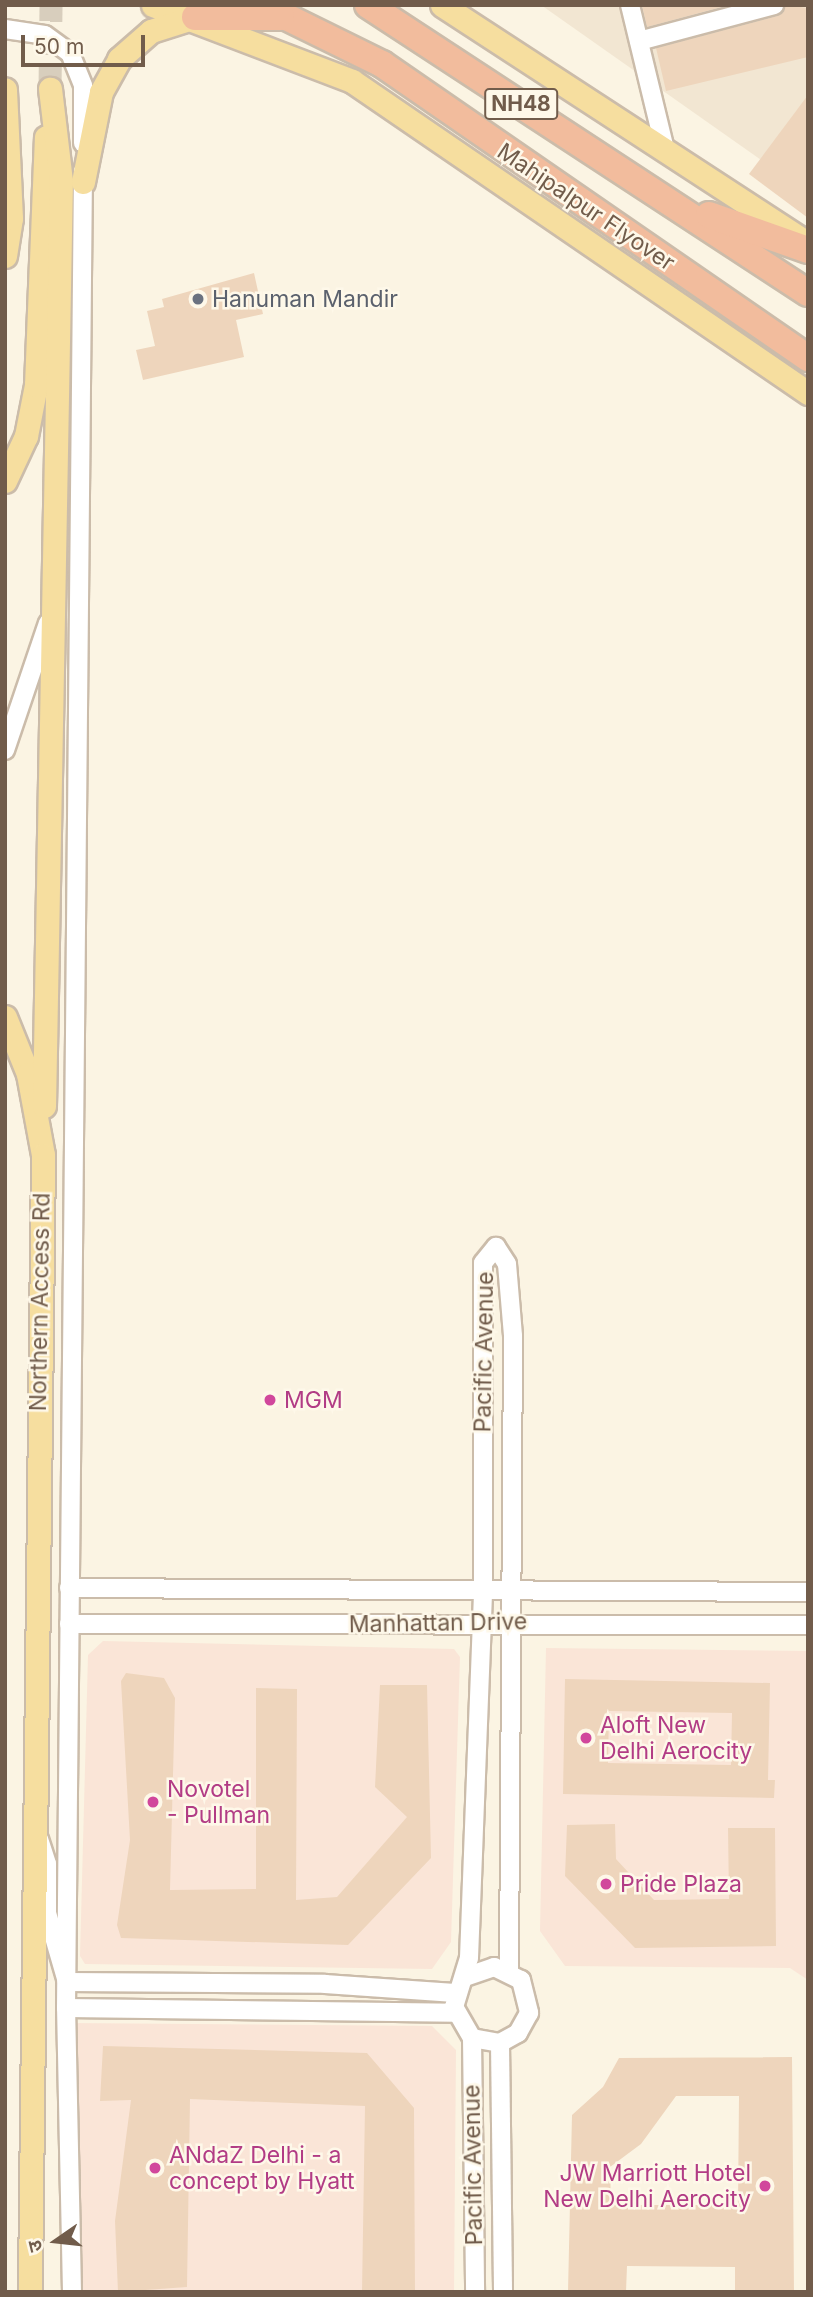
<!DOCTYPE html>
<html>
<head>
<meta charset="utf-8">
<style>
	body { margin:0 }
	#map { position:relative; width:813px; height:2297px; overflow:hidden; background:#fbf4e3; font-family:Inter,"Noto Sans Devanagari",sans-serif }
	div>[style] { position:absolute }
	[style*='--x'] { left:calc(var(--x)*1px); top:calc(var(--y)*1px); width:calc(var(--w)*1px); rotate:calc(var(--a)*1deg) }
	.residential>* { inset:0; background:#f2e6d2 }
	.commercial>* { inset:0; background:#fae5d7 }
	.building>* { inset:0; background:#eed5bc }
	.major-tunnel>* { height:23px; margin-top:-11.5px; transform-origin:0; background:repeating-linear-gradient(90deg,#d8cebd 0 23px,transparent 0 34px) }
	.roads { filter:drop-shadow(2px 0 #cbbcaa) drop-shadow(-2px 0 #cbbcaa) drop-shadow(0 2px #cbbcaa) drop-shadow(0 -2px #cbbcaa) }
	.minor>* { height:18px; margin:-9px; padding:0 9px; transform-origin:9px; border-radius:9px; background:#fff }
	.major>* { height:23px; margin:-11.5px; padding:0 11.5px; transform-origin:11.5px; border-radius:11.5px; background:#f6de9f }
	.highway>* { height:26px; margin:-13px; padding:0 13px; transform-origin:13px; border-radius:13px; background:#f2bc9d }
	.dots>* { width:19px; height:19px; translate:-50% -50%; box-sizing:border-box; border:4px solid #fef8e9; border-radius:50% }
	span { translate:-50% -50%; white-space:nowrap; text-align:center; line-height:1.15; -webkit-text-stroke:5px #fef8e9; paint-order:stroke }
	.shield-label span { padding:2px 5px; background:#fef8e9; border:2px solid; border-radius:5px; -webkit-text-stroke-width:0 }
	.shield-label { font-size:21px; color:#715c4b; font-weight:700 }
	.street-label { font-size:23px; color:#715c4b }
	.worship-label { font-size:23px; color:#5b616d }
	.left { translate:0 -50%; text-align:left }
	.hotel-label { font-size:23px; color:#b23c85 }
	.right { translate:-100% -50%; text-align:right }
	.frame { position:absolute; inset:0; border:7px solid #715c4b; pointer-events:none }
	.north { position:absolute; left:21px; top:2206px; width:70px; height:70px; -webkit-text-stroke:5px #fef8e9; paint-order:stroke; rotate:256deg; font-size:19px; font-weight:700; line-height:28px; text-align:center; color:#715c4b }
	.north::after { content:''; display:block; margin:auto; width:24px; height:32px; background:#715c4b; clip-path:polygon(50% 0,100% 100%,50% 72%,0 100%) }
	.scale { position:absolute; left:21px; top:35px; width:124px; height:32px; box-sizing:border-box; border:4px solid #715c4b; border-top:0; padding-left:9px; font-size:21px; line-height:24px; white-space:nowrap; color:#715c4b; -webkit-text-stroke:5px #fef8e9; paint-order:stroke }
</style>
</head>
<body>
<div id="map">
	<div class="residential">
		<div style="clip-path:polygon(541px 5px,808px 5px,808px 193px)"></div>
	</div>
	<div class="commercial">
		<div style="clip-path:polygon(103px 1641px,454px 1649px,460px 1657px,451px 1942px,432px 1969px,85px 1964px,80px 1956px,88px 1655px)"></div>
		<div style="clip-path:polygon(546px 1648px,808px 1651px,808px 1980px,790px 1968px,565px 1966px,540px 1931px)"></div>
		<div style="clip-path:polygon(69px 2023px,432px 2026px,456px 2050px,454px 2292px,77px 2292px)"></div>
	</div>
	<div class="building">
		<div style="clip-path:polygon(642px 5px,729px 5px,647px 27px)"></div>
		<div style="clip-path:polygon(785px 5px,808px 8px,808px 57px,666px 91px,656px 48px,777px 16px)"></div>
		<div style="clip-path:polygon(808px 95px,808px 218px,749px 174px)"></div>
		<div style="clip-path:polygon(254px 273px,263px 314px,236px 320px,244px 357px,143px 380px,136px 350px,155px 346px,147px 311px,164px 307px,162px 299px)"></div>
		<div style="clip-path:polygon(126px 1673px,164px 1678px,175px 1698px,170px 1890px,256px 1889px,256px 1688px,297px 1689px,296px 1900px,337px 1897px,407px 1817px,375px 1787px,380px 1685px,427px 1685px,431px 1858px,348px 1945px,121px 1938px,117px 1925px,130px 1840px,121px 1681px)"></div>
		<div style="clip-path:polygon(evenodd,565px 1679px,770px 1683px,768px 1780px,775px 1780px,774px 1798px,563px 1794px,565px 1679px,609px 1711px,732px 1713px,731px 1765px,608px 1763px,609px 1711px)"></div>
		<div style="clip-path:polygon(615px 1824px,616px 1859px,654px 1900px,729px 1899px,728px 1828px,775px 1828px,776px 1946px,635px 1948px,565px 1876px,567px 1825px)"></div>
		<div style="clip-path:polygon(103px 2046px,367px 2053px,414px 2108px,415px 2292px,362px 2292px,365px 2106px,190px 2099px,187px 2287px,118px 2292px,115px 2221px,131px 2100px,100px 2101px)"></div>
		<div style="clip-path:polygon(evenodd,792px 2057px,794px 2292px,735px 2292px,735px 2267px,627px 2266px,626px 2292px,568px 2292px,572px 2115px,603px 2087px,619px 2058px,792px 2057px,676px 2096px,739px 2096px,738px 2205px,611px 2205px,610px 2167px,641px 2144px,676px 2096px)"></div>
	</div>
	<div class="major-tunnel">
		<div style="--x:50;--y:89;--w:84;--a:-89.3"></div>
	</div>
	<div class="roads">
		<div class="minor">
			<div style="--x:630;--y:5;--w:145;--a:76.4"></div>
			<div style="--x:5;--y:29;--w:40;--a:8.5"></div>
			<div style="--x:45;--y:35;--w:31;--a:36"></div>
			<div style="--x:70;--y:53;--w:35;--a:68"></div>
			<div style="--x:83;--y:86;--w:57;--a:90"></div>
			<div style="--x:639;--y:41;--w:140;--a:-14.9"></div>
			<div style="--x:5;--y:750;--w:134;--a:-71.3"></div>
			<div style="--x:69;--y:1588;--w:739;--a:0.31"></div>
			<div style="--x:69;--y:1624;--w:739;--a:0.08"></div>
			<div style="--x:39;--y:1839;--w:26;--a:72"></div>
			<div style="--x:47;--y:1864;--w:49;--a:90"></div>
			<div style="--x:47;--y:1913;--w:72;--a:73.8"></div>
			<div style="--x:67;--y:1982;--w:258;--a:0.4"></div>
			<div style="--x:325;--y:1984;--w:130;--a:4"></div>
			<div style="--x:465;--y:1977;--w:31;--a:-19"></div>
			<div style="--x:494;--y:1967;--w:30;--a:26"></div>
			<div style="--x:521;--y:1980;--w:34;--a:76"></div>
			<div style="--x:529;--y:2013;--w:23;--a:119"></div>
			<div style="--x:518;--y:2033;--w:21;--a:151"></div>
			<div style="--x:500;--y:2043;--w:28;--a:-170"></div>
			<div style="--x:472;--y:2038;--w:36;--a:-120"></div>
			<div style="--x:454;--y:2007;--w:51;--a:-73"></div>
			<div style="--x:469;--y:1958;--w:367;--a:-87.8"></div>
			<div style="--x:483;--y:1591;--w:328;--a:-90"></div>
			<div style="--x:483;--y:1263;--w:21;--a:-51"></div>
			<div style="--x:496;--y:1247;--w:20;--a:57"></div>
			<div style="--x:507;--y:1264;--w:72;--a:85.2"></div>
			<div style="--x:513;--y:1336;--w:635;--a:90.36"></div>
			<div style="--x:66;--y:2008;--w:389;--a:0.7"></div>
			<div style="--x:472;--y:2038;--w:254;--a:89.3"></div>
			<div style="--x:500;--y:2043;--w:249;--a:89.3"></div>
			<div style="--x:72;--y:2292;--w:284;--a:-91.2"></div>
			<div style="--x:66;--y:2008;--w:1837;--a:-89.47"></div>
		</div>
		<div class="major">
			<div style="--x:153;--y:5;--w:213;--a:20.9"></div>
			<div style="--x:352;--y:81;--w:553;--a:34.38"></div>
			<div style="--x:442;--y:5;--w:437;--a:33.1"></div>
			<div style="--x:83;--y:182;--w:92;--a:-78.7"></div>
			<div style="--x:101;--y:92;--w:38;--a:-61"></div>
			<div style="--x:119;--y:59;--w:43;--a:-41.2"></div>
			<div style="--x:151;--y:31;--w:43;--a:-17.6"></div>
			<div style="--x:5;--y:256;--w:38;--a:-81"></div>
			<div style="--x:11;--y:218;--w:129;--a:-92.7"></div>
			<div style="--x:5;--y:481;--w:50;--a:-65"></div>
			<div style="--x:26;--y:436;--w:52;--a:-78.9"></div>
			<div style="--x:36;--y:385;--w:248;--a:-87.7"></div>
			<div style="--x:5;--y:1017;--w:61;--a:68"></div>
			<div style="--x:28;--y:1074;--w:82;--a:79.5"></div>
			<div style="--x:43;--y:1155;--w:1137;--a:90.66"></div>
			<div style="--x:44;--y:1106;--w:925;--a:-88.95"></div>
			<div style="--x:61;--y:181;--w:93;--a:-96.8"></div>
		</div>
		<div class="highway">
			<div style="--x:262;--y:5;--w:134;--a:26.2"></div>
			<div style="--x:382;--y:64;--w:518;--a:34.61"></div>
			<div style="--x:368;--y:5;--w:526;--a:33.21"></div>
			<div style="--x:195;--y:17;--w:86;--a:0"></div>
			<div style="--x:709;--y:215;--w:105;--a:19.5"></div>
		</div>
	</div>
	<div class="dots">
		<div style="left:198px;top:299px;background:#6b7280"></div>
		<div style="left:270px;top:1400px;background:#d1479c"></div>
		<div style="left:586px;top:1738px;background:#d1479c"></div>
		<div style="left:153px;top:1802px;background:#d1479c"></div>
		<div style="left:606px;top:1884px;background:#d1479c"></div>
		<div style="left:155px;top:2168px;background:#d1479c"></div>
		<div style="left:765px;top:2186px;background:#d1479c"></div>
	</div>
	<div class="shield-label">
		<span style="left:521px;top:104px">NH48</span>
	</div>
	<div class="street-label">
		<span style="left:586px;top:207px;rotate:34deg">Mahipalpur Flyover</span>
		<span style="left:40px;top:1302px;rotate:-89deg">Northern Access Rd</span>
		<span style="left:484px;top:1352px;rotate:-89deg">Pacific Avenue</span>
		<span style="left:438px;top:1623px;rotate:-1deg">Manhattan Drive</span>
		<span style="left:473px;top:2165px;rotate:-91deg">Pacific Avenue</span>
	</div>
	<div class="worship-label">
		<span class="left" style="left:212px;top:299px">Hanuman Mandir</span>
	</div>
	<div class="hotel-label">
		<span class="left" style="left:284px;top:1400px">MGM</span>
		<span class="left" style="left:600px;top:1738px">Aloft New<br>Delhi Aerocity</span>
		<span class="left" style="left:167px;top:1802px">Novotel<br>- Pullman</span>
		<span class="left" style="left:620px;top:1884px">Pride Plaza</span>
		<span class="left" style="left:169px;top:2168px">ANdaZ Delhi - a<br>concept by Hyatt</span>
		<span class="right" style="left:751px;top:2186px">JW Marriott Hotel<br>New Delhi Aerocity</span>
	</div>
	<div class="frame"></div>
	<div class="north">उ</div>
	<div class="scale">50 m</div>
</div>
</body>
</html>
